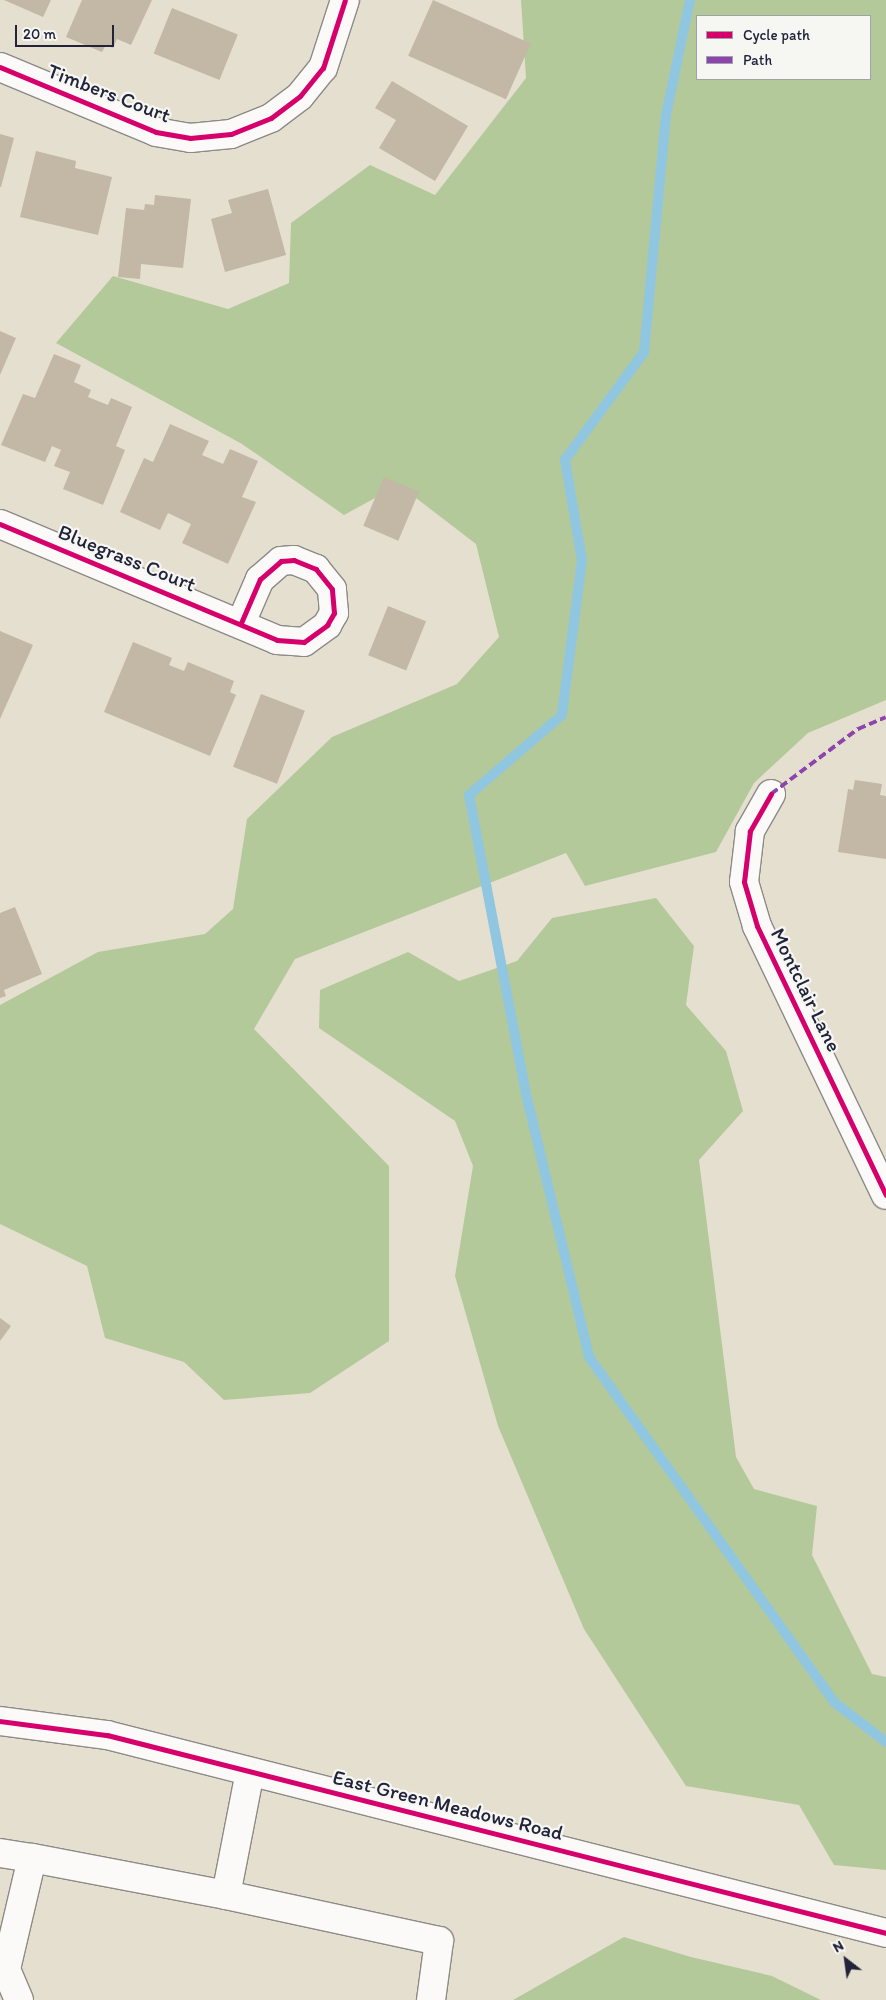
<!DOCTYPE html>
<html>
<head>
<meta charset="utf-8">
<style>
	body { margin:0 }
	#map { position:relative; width:886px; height:2000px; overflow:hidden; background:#e5dfd0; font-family:Itim,sans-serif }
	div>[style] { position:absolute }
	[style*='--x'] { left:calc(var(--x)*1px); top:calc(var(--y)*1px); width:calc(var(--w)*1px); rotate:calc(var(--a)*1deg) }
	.forest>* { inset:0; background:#b4c99a }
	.stream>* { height:10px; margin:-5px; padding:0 5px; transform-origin:5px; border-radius:5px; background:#90c6e0 }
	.building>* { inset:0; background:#c3b7a5; transform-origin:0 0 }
	.roads { filter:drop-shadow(1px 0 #8d8a86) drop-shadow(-1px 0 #8d8a86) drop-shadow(0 1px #8d8a86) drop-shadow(0 -1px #8d8a86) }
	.minor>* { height:28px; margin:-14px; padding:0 14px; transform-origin:14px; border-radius:14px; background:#fbfaf8 }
	.quiet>* { height:4px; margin-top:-2px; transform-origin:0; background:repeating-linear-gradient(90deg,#8e44ad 0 8px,transparent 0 12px) }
	.cycleway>* { height:5px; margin:-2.5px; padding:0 2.5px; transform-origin:2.5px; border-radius:2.5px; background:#d6006c }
	span { translate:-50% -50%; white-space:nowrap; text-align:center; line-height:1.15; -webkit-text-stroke:4.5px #f6f6f2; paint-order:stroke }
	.street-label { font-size:21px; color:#22223b }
	.legend { position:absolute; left:696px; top:15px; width:175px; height:65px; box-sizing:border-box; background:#f6f6f2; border:1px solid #a1a1a9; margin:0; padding:6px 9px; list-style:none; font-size:15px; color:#22223b }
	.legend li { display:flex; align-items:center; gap:10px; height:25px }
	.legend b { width:25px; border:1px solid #a1a1a9 }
	.north { position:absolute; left:821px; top:1935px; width:50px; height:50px; -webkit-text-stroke:4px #f6f6f2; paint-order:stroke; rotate:330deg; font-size:14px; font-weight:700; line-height:20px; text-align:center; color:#22223b }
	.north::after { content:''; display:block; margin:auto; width:18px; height:22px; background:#22223b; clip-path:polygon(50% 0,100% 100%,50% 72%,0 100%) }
	.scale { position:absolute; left:15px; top:25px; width:99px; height:22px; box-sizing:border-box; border:2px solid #22223b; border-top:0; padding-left:6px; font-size:15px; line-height:18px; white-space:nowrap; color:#22223b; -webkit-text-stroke:4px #f6f6f2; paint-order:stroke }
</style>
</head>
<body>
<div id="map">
	<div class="forest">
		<div style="clip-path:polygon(evenodd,521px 0,886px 0,886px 700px,808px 733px,754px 783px,716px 852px,585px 886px,566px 853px,295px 959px,254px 1029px,389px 1166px,389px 1341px,310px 1393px,224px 1400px,184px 1362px,105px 1338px,87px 1266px,0 1224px,0 1005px,98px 952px,205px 934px,233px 909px,247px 819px,332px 737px,457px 684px,499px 637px,476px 544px,399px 485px,344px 515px,242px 444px,56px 343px,113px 276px,228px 309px,289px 283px,291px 223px,370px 165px,435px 195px,526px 78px,521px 0,697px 16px,870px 16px,870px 79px,697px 79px,697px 16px)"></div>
		<div style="clip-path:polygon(656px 898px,694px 946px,686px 1005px,726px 1051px,743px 1111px,699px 1160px,736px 1457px,754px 1489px,817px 1506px,812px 1555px,872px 1674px,886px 1677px,886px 1870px,834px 1865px,799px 1805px,686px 1786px,584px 1629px,498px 1426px,455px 1276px,473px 1166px,455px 1121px,319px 1028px,320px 990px,408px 952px,459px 981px,517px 961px,552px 918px)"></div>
		<div style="clip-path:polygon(624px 1937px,691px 1957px,772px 1976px,821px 2000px,513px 2000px)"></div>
	</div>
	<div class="stream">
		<div style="--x:690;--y:0;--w:117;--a:101.8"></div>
		<div style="--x:666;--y:115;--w:238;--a:95.3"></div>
		<div style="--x:644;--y:352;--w:134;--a:126.2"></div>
		<div style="--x:565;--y:460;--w:101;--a:80.4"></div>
		<div style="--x:582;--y:560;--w:156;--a:97.4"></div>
		<div style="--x:562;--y:715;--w:123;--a:139.3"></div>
		<div style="--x:469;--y:795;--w:304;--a:79.2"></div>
		<div style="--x:526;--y:1094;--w:270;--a:76.5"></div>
		<div style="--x:589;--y:1357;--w:423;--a:54.6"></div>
		<div style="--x:834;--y:1702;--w:66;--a:37.6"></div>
	</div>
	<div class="building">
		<div style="clip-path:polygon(4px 0,51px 0,43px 17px)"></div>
		<div style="clip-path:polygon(82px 0,152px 0,131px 45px,117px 39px,113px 48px,106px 45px,102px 52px,66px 37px)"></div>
		<div style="left:433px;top:0;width:107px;height:61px;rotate:24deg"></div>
		<div style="left:172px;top:8px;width:71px;height:49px;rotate:22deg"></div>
		<div style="clip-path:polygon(392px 81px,468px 126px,435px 181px,379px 148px,396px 120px,375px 108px)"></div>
		<div style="clip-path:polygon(0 134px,14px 138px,1px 187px,0 187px)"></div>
		<div style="clip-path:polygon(36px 151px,76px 161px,75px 168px,112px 177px,98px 235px,20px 217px)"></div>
		<div style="clip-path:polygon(268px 189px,286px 255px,225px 272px,211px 219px,232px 213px,228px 200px)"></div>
		<div style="clip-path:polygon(155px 195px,191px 199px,183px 268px,141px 264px,140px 279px,118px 277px,126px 208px,144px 210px,145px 204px,154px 205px)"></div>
		<div style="clip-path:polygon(0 331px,16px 338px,0 375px)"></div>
		<div style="clip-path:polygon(54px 354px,81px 365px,74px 382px,91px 390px,88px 397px,108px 405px,111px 398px,132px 407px,116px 446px,125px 450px,103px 505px,63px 489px,70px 472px,54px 466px,61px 450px,52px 446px,45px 462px,1px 445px,23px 394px,35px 398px)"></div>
		<div style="clip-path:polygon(170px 424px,209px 441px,202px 455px,223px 464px,230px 449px,258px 461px,242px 497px,256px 502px,228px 564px,182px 543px,191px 524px,168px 513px,160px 530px,120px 512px,144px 458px,153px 462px)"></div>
		<div style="left:384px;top:477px;width:38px;height:53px;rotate:23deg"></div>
		<div style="left:388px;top:606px;width:41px;height:53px;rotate:22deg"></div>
		<div style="clip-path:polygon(0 631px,33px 645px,0 719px)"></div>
		<div style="clip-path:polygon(133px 642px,172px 658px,169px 665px,184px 671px,188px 662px,234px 681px,230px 692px,236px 695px,210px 756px,104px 712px)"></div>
		<div style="left:261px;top:694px;width:47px;height:78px;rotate:21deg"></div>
		<div style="clip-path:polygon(855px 780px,882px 784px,880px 795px,886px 796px,886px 859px,838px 852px,848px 789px,853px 790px)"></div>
		<div style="clip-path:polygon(15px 907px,42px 974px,4px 990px,6px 996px,0 998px,0 913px)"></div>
		<div style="clip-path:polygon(0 1318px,11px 1326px,0 1341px)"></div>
	</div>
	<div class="roads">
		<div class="minor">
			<div style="--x:0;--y:67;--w:169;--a:22.6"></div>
			<div style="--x:156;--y:132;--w:35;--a:10"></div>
			<div style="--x:190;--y:138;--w:41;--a:-5.6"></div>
			<div style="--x:231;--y:134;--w:43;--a:-21.8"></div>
			<div style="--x:271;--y:118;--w:36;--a:-37"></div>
			<div style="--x:300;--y:96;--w:36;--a:-51"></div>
			<div style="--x:323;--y:68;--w:71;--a:-72.1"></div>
			<div style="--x:0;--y:524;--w:300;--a:22.7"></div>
			<div style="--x:277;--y:640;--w:27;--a:4"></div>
			<div style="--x:304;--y:642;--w:29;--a:-36"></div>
			<div style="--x:327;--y:625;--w:14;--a:-60"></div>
			<div style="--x:334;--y:613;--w:24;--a:-95"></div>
			<div style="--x:332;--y:589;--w:26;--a:-129"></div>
			<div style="--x:316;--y:569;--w:24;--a:-158"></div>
			<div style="--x:294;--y:560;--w:13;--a:176"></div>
			<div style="--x:281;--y:561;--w:28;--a:139"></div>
			<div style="--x:260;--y:579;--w:48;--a:113.4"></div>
			<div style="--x:771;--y:794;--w:43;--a:119.6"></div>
			<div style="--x:750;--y:831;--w:51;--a:96.7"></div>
			<div style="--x:744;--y:882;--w:46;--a:73.5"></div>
			<div style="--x:757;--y:926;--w:298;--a:64.4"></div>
			<div style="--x:0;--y:1721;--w:108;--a:7.5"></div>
			<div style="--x:107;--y:1735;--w:804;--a:14.26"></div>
			<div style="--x:0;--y:1853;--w:32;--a:9"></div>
			<div style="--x:226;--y:1895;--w:125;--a:-79"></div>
			<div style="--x:19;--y:2000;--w:34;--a:-113"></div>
			<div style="--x:6;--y:1969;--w:114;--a:-76.8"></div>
			<div style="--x:32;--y:1858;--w:197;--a:10.8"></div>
			<div style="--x:226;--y:1895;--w:218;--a:12.2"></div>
			<div style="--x:439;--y:1941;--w:60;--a:97.7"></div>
		</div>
	</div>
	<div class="quiet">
		<div style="--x:771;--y:794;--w:109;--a:-36.8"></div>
		<div style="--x:858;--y:729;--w:30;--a:-23"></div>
	</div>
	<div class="cycleway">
		<div style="--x:0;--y:67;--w:169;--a:22.6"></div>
		<div style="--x:156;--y:132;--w:35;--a:10"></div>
		<div style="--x:190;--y:138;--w:41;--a:-5.6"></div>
		<div style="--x:231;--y:134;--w:43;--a:-21.8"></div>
		<div style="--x:271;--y:118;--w:36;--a:-37"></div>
		<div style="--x:300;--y:96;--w:36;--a:-51"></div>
		<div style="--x:323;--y:68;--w:71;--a:-72.1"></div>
		<div style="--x:0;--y:524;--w:300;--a:22.7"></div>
		<div style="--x:277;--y:640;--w:27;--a:4"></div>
		<div style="--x:304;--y:642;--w:29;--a:-36"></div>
		<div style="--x:327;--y:625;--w:14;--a:-60"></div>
		<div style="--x:334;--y:613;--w:24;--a:-95"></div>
		<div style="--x:332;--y:589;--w:26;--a:-129"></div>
		<div style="--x:316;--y:569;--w:24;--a:-158"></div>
		<div style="--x:294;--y:560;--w:13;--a:176"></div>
		<div style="--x:281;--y:561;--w:28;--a:139"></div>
		<div style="--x:260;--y:579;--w:48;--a:113.4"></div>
		<div style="--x:771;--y:794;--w:43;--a:119.6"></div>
		<div style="--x:750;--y:831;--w:51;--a:96.7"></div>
		<div style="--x:744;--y:882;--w:46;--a:73.5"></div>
		<div style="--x:757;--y:926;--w:298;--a:64.4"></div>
		<div style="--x:0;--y:1721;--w:108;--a:7.5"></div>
		<div style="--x:107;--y:1735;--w:804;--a:14.26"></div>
	</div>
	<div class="street-label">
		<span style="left:109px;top:93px;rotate:21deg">Timbers Court</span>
		<span style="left:127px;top:558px;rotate:22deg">Bluegrass Court</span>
		<span style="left:806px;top:990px;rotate:64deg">Montclair Lane</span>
		<span style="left:448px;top:1805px;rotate:14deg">East Green Meadows Road</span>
	</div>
	<ul class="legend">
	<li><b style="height:6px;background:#d6006c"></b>Cycle path</li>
	<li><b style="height:6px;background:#8e44ad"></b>Path</li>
	</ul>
	<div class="north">N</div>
	<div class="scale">20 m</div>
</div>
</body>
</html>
